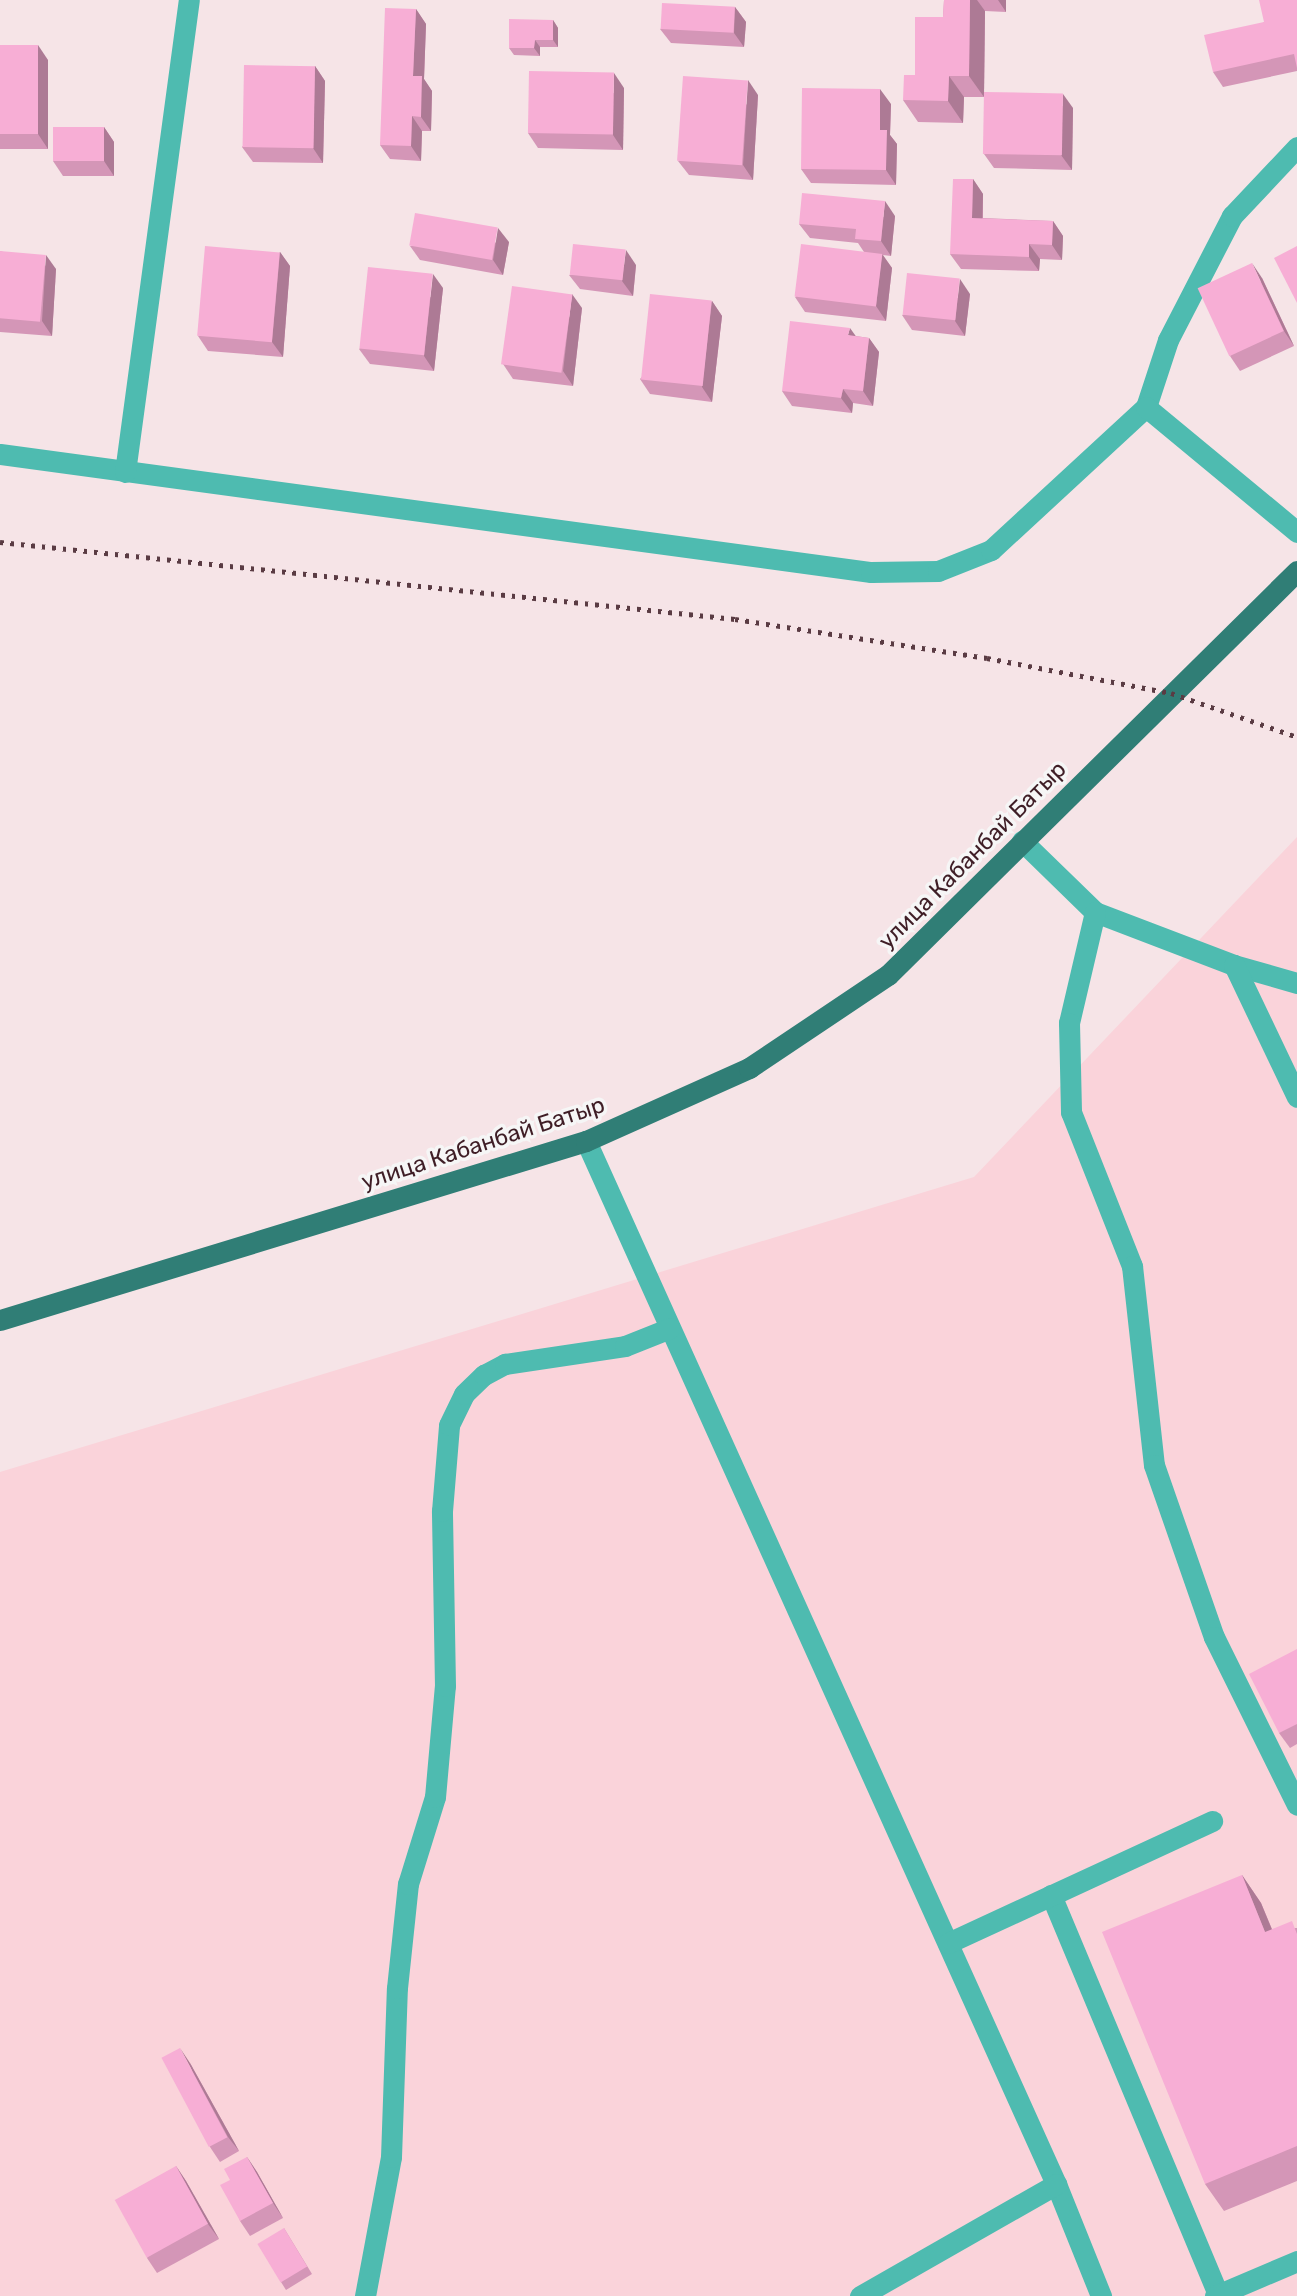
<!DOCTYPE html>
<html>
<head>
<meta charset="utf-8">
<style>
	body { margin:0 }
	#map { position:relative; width:1297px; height:2296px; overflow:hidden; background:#f6e4e7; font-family:Rubik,sans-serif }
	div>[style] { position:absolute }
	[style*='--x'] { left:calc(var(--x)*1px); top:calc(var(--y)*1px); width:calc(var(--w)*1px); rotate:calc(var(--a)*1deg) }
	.built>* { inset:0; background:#fad3da }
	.minor>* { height:21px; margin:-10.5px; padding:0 10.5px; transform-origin:10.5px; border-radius:10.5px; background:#4ebbb0 }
	.major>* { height:21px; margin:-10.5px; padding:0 10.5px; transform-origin:10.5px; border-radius:10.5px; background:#307e76 }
	.rail>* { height:5px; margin-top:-2.5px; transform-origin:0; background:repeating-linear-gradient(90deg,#5a3b43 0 3.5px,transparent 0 10.5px) }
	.wall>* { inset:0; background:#d496b7 }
	.shaded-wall>* { inset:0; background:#ad7a95 }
	.building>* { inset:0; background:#f7aed5; transform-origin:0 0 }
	span { translate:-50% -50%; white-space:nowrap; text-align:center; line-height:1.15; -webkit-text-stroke:7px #f6f6f6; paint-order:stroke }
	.street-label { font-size:23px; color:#3f1e26 }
</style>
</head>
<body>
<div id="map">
	<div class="built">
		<div style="clip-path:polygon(1297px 837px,1297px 2296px,0 2296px,0 1472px,974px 1177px)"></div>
	</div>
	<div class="minor">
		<div style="--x:1146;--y:407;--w:71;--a:-71.8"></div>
		<div style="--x:1168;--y:340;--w:140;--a:-62.7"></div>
		<div style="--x:1232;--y:216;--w:95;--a:-46.7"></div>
		<div style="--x:0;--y:454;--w:879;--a:7.72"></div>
		<div style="--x:871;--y:572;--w:67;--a:-0.9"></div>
		<div style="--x:938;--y:571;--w:57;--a:-21.6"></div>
		<div style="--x:991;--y:550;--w:211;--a:-42.7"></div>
		<div style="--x:1146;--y:407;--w:196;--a:39.6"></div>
		<div style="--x:125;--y:472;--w:476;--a:-82.3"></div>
		<div style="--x:1022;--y:841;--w:102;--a:44.2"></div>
		<div style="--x:1095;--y:912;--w:149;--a:20.9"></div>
		<div style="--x:1234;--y:965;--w:66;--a:15.9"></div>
		<div style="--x:1095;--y:912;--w:114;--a:103.2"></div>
		<div style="--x:1069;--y:1023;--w:89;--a:88.7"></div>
		<div style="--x:1071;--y:1112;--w:166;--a:68.4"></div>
		<div style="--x:1132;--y:1266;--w:200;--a:83.7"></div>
		<div style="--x:1154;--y:1465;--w:182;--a:70.8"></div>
		<div style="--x:1214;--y:1637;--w:187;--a:63.7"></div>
		<div style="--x:1234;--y:965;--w:146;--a:64.5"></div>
		<div style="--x:586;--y:1141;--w:1144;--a:65.74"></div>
		<div style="--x:1056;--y:2184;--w:121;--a:68.1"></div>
		<div style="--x:1051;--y:1895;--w:433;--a:67.3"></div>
		<div style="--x:948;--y:1943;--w:291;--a:-24.8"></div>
		<div style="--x:365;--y:2296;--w:141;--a:-79.4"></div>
		<div style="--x:391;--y:2157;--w:169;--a:-88"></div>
		<div style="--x:397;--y:1988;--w:105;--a:-84"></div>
		<div style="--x:408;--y:1884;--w:91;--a:-72.8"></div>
		<div style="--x:435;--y:1797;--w:111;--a:-84.9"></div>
		<div style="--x:445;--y:1686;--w:175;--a:-91"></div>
		<div style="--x:442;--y:1511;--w:86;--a:-85.3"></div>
		<div style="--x:449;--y:1425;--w:34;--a:-64"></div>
		<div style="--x:464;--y:1394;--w:28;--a:-44"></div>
		<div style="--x:484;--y:1375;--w:24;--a:-28"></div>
		<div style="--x:505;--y:1364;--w:121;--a:-8.5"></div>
		<div style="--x:625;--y:1346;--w:48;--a:-21.8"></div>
		<div style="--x:860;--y:2296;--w:226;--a:-29.7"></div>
		<div style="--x:1215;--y:2296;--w:89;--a:-23.1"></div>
	</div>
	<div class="major">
		<div style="--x:0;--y:1320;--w:613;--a:-16.99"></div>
		<div style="--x:586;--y:1141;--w:179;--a:-24.1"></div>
		<div style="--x:749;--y:1068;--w:167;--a:-33.8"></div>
		<div style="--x:888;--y:975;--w:575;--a:-44.65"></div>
	</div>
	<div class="rail">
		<div style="--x:0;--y:542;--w:739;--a:5.98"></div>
		<div style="--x:735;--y:619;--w:255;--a:8.8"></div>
		<div style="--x:987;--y:658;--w:187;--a:10.8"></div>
		<div style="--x:1171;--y:693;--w:133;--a:19.2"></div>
	</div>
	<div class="wall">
		<div style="clip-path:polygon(944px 0,1006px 0,1006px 12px,985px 11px,984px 92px,1073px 108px,1072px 170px,994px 168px,984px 154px,984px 97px,964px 97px,963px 123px,918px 122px,903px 100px,943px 17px)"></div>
		<div style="clip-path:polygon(1297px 0,1297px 71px,1223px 87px,1213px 72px,1264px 22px)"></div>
		<div style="clip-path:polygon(735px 7px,746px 22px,744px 47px,671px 43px,660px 29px)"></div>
		<div style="clip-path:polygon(416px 9px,426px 24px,424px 79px,432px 91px,431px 131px,422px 131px,421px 161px,390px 159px,380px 145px)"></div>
		<div style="clip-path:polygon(553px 20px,558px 28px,558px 47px,540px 47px,540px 56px,514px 55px,509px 48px)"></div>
		<div style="clip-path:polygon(0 45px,48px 60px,48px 149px,0 149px)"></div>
		<div style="clip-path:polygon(315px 66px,325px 81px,323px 163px,253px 162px,242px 147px)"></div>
		<div style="clip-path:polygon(624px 88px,623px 150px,538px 148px,528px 133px)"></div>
		<div style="clip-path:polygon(758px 95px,753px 180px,689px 175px,678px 161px)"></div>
		<div style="clip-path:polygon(891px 104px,890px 135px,897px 144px,896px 185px,811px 183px,801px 169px)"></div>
		<div style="clip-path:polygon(104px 127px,114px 142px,114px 176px,63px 176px,53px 161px)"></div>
		<div style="clip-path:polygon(973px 179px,983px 194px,983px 218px,1053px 221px,1063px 236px,1062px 260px,1040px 259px,1039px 271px,961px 269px,950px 254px)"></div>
		<div style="clip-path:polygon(895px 216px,891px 256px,883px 255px,892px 268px,886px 321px,805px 312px,795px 297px,864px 252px,858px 243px,810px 238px,799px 224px)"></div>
		<div style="clip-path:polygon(509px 242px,503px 275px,420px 260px,410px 246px)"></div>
		<div style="clip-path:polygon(0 251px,56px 269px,52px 336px,0 332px)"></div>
		<div style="clip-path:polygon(280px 252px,290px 266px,283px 357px,208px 351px,198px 336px)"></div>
		<div style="clip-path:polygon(636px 265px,633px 296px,580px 289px,569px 275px)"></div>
		<div style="clip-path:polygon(1262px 278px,1294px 346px,1240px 371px,1230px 356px)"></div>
		<div style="clip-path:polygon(443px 288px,434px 371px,370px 364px,359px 349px)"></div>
		<div style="clip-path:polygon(970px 294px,965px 336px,912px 330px,902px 315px)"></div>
		<div style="clip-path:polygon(712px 301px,722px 316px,712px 402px,650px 394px,640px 379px)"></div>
		<div style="clip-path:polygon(582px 308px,573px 386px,513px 379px,503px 364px)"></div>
		<div style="clip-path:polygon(856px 336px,869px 338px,879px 352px,873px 406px,853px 403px,852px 413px,792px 406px,782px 391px)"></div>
		<div style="clip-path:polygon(1297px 1649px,1297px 1744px,1290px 1748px,1279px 1733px)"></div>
		<div style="clip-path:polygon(1242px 1875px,1261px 1903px,1272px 1929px,1297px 1928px,1297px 2181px,1224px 2211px,1205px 2184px)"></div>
		<div style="clip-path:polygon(190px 2063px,239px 2151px,220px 2162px,210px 2147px)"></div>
		<div style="clip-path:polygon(247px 2157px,257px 2172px,283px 2218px,250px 2236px,240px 2221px,230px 2180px)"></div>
		<div style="clip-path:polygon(176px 2166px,186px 2181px,219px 2239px,157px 2273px,147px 2258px)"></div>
		<div style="clip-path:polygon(284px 2228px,312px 2274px,286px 2290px,281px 2282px)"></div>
	</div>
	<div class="shaded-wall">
		<div style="clip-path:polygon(970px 0,977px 0,985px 11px,984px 97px,969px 76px)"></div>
		<div style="clip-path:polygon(998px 0,1006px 0,1006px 12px)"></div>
		<div style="clip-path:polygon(735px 7px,746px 22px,744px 47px,734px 33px)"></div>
		<div style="clip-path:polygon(416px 9px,426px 24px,424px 79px,432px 91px,431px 131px,421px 117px,413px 76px)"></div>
		<div style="clip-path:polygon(553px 20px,558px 28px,558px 47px,553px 40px)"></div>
		<div style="clip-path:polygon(535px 40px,540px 47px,540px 56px,534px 48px)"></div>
		<div style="clip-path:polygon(38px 45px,48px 60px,48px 149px,38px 134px)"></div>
		<div style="clip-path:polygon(315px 66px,325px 81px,323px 163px,313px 148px)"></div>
		<div style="clip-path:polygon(614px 73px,624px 88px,623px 150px,613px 135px)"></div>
		<div style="clip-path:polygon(949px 76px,964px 97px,963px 123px,948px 101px)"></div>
		<div style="clip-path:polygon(748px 80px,758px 95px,753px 180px,743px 165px)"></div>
		<div style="clip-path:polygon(880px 89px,891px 104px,890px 135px,897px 144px,896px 185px,886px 170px,880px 130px)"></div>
		<div style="clip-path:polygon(1063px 94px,1073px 108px,1072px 170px,1061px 155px)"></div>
		<div style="clip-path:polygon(412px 116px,422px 131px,421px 161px,411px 146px)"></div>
		<div style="clip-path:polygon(104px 127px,114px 142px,114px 176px,104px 161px)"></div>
		<div style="clip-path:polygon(973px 179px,983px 194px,982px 233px,972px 218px)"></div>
		<div style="clip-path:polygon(885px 201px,895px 216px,891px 256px,881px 241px)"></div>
		<div style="clip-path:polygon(1053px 221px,1063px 236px,1062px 260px,1052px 245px)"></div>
		<div style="clip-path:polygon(498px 228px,509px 242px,503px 275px,493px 260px)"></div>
		<div style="clip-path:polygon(1029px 244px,1040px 259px,1039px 271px,1029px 257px)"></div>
		<div style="clip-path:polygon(626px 250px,636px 265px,633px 296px,622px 281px)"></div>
		<div style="clip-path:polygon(280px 252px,290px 266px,283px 357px,272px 342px)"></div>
		<div style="clip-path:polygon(882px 254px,892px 268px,886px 321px,876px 306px)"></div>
		<div style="clip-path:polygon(46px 255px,56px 269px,52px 336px,42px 321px)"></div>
		<div style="clip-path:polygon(1252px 263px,1262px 278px,1294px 346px,1284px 331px)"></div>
		<div style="clip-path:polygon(433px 274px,443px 288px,434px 371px,424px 356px)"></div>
		<div style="clip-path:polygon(960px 279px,970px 294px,965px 336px,955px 321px)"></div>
		<div style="clip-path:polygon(572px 294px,582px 308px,573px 386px,563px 371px)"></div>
		<div style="clip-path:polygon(712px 301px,722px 316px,712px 402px,702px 387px)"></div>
		<div style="clip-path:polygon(850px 328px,860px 342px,848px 335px)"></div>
		<div style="clip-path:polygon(869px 338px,879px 352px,873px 406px,863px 391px)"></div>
		<div style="clip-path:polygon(843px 389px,853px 403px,852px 413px,841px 398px)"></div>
		<div style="clip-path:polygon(1242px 1875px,1261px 1903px,1284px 1959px,1265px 1932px)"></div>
		<div style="clip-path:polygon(180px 2048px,190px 2063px,239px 2151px,228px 2137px)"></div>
		<div style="clip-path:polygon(247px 2157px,257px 2172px,283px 2218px,273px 2203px)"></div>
		<div style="clip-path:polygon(176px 2166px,186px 2181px,219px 2239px,208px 2224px)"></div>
	</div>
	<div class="building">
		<div style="clip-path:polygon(944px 0,970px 0,969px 76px,949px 76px,948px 101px,903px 100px,904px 75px,915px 75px,915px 17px,943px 17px)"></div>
		<div style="clip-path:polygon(1259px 0,1297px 0,1297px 68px,1294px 54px,1213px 72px,1204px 35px,1264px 22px)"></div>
		<div style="left:662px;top:3px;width:73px;height:26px;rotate:3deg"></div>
		<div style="clip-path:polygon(385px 8px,416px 9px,413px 76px,422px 76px,421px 117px,412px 116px,411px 146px,380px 145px)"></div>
		<div style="clip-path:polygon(509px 19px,553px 20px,553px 40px,535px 40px,534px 48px,509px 48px)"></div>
		<div style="left:0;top:45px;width:38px;height:89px"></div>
		<div style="left:244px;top:65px;width:71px;height:82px;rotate:1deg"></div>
		<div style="left:529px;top:71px;width:85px;height:62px;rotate:1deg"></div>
		<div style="left:683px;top:76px;width:65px;height:85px;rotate:4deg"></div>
		<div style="clip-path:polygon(802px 88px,880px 89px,880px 130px,887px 130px,886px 170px,801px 169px)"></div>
		<div style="left:984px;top:92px;width:79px;height:62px;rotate:1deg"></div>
		<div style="left:53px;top:127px;width:51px;height:34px"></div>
		<div style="clip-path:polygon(953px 179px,973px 179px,972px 218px,1053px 221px,1052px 245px,1029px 244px,1029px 257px,950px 254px)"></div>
		<div style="clip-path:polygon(802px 193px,885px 201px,881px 241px,855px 239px,856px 229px,799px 224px)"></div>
		<div style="left:415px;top:213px;width:84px;height:33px;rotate:10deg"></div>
		<div style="left:573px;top:244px;width:53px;height:31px;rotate:6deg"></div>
		<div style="left:801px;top:244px;width:82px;height:53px;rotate:7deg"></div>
		<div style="left:205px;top:246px;width:75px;height:90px;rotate:5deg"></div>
		<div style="clip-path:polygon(1297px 246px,1297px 303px,1274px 258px)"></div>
		<div style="left:0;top:251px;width:46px;height:67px;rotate:5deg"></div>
		<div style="left:1252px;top:263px;width:75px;height:60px;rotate:65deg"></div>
		<div style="left:368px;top:267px;width:65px;height:82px;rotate:6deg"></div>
		<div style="left:907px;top:273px;width:53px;height:42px;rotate:6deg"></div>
		<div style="left:512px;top:286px;width:61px;height:79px;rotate:8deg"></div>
		<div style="left:650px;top:294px;width:62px;height:86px;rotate:6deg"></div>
		<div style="clip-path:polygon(790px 321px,850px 328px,848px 335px,869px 338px,863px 391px,843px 389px,841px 398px,782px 391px)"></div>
		<div style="clip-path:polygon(1297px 1649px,1297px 1724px,1279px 1733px,1249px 1674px)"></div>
		<div style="clip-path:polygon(1242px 1875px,1265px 1932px,1292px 1921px,1297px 1934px,1297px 2146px,1205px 2184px,1102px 1932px)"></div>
		<div style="left:180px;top:2048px;width:101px;height:21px;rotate:62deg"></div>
		<div style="clip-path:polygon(247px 2157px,273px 2203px,240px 2221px,220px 2185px,230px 2180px,224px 2169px)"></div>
		<div style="left:176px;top:2166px;width:66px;height:70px;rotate:61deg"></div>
		<div style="left:284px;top:2228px;width:45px;height:31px;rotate:59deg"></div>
	</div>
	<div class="street-label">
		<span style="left:972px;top:855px;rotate:-45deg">улица Кабанбай Батыр</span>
		<span style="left:483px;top:1143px;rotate:-18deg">улица Кабанбай Батыр</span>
	</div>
</div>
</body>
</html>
